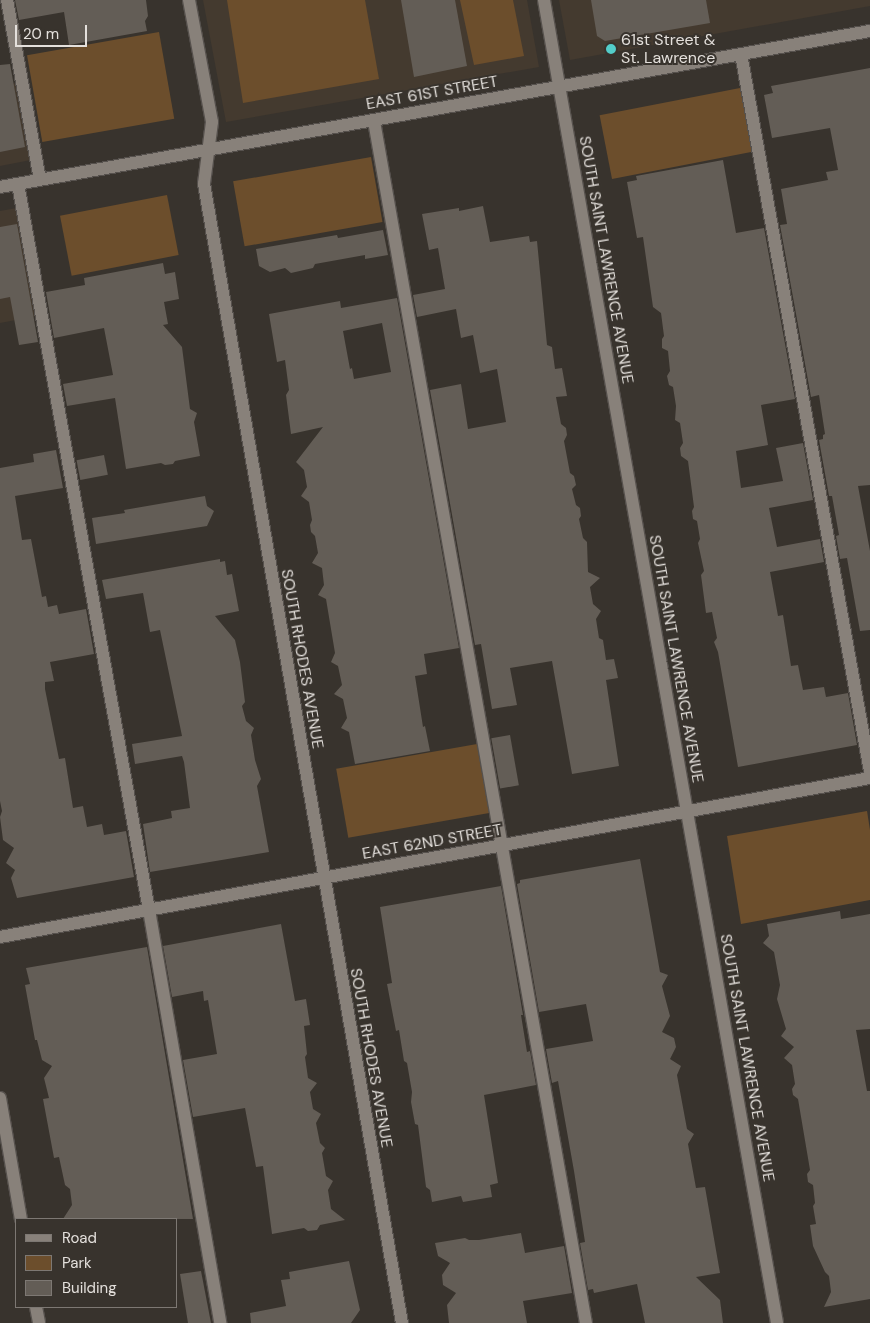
<!DOCTYPE html>
<html>
<head>
<meta charset="utf-8">
<style>
	body { margin:0 }
	#map { position:relative; width:870px; height:1323px; overflow:hidden; background:#38332d; font-family:"DM Sans",sans-serif }
	div>[style] { position:absolute }
	[style*='--x'] { left:calc(var(--x)*1px); top:calc(var(--y)*1px); width:calc(var(--w)*1px); rotate:calc(var(--a)*1deg) }
	.built>* { inset:0; background:#443a2f }
	.green>* { inset:0; background:#6c4e2c; transform-origin:0 0 }
	.building>* { inset:0; background:#635d56; transform-origin:0 0 }
	.roads { filter:drop-shadow(1px 0 #56514d) drop-shadow(-1px 0 #56514d) drop-shadow(0 1px #56514d) drop-shadow(0 -1px #56514d) }
	.minor>* { height:12px; margin:-6px; padding:0 6px; transform-origin:6px; border-radius:6px; background:#88817a }
	.dots>* { width:14px; height:14px; translate:-50% -50%; box-sizing:border-box; border:2px solid #38332d; border-radius:50% }
	span { translate:-50% -50%; white-space:nowrap; text-align:center; line-height:1.15; -webkit-text-stroke:4px #38332d; paint-order:stroke }
	.poi-label { font-size:16px; color:#e4e0dc }
	.left { translate:0 -50%; text-align:left }
	.street-label { font-size:16px; color:#e4e0dc }
	.legend { position:absolute; left:15px; top:1218px; width:162px; height:90px; box-sizing:border-box; background:#38332d; border:1px solid #7d7873; margin:0; padding:6px 9px; list-style:none; font-size:15px; color:#e4e0dc }
	.legend li { display:flex; align-items:center; gap:10px; height:25px }
	.legend b { width:25px; border:1px solid #7d7873 }
	.scale { position:absolute; left:15px; top:25px; width:72px; height:22px; box-sizing:border-box; border:2px solid #e4e0dc; border-top:0; padding-left:6px; font-size:15px; line-height:18px; white-space:nowrap; color:#e4e0dc; -webkit-text-stroke:4px #38332d; paint-order:stroke }
</style>
</head>
<body>
<div id="map">
	<div class="built">
		<div style="clip-path:polygon(203px 0,527px 0,539px 67px,226px 122px)"></div>
		<div style="clip-path:polygon(559px 0,870px 0,870px 6px,570px 60px)"></div>
		<div style="clip-path:polygon(22px 82px,36px 159px,0 166px,0 86px)"></div>
		<div style="clip-path:polygon(22px 207px,42px 315px,0 323px,0 211px)"></div>
	</div>
	<div class="green">
		<div style="clip-path:polygon(227px 0,365px 0,379px 79px,243px 103px)"></div>
		<div style="clip-path:polygon(460px 0,513px 0,524px 56px,474px 65px)"></div>
		<div style="left:159px;top:32px;width:88px;height:134px;rotate:80deg"></div>
		<div style="left:740px;top:88px;width:65px;height:143px;rotate:79deg"></div>
		<div style="left:371px;top:157px;width:66px;height:140px;rotate:80deg"></div>
		<div style="left:167px;top:195px;width:61px;height:109px;rotate:79deg"></div>
		<div style="left:477px;top:744px;width:70px;height:143px;rotate:80deg"></div>
		<div style="clip-path:polygon(867px 811px,870px 830px,870px 900px,741px 924px,727px 836px)"></div>
	</div>
	<div class="building">
		<div style="clip-path:polygon(15px 0,146px 0,148px 16px,145px 21px,147px 31px,69px 45px,64px 12px,19px 20px)"></div>
		<div style="clip-path:polygon(401px 0,455px 0,467px 66px,414px 77px)"></div>
		<div style="clip-path:polygon(591px 0,706px 0,710px 23px,605px 41px,597px 36px)"></div>
		<div style="clip-path:polygon(10px 64px,25px 147px,0 152px,0 65px)"></div>
		<div style="clip-path:polygon(870px 68px,870px 485px,858px 486px,870px 551px,870px 630px,860px 631px,847px 558px,840px 559px,836px 536px,839px 535px,832px 496px,829px 496px,819px 440px,823px 439px,823px 435px,825px 434px,819px 395px,811px 397px,780px 225px,787px 224px,781px 189px,828px 180px,826px 172px,838px 170px,830px 128px,772px 138px,764px 95px,773px 93px,771px 86px)"></div>
		<div style="clip-path:polygon(723px 160px,736px 233px,764px 228px,795px 399px,761px 405px,768px 445px,736px 451px,741px 488px,783px 481px,776px 448px,803px 443px,813px 500px,769px 508px,777px 547px,820px 539px,824px 562px,770px 572px,778px 616px,783px 615px,791px 666px,798px 665px,803px 690px,824px 687px,826px 697px,848px 693px,857px 745px,738px 767px,718px 652px,714px 642px,717px 638px,712px 612px,706px 613px,701px 575px,704px 571px,698px 543px,700px 539px,697px 521px,693px 519px,692px 511px,694px 507px,688px 461px,681px 456px,680px 448px,683px 443px,680px 423px,675px 420px,676px 406px,673px 387px,669px 385px,667px 376px,670px 371px,668px 351px,662px 348px,662px 339px,664px 336px,661px 313px,653px 307px,643px 237px,637px 238px,627px 182px,637px 180px,636px 176px)"></div>
		<div style="clip-path:polygon(483px 206px,490px 242px,529px 236px,530px 242px,537px 241px,547px 345px,552px 347px,555px 369px,562px 368px,567px 396px,556px 397px,561px 424px,566px 428px,567px 435px,564px 441px,570px 473px,574px 476px,576px 485px,572px 489px,576px 505px,580px 508px,581px 516px,579px 519px,583px 538px,587px 542px,588px 572px,600px 578px,590px 587px,593px 604px,601px 611px,596px 619px,599px 638px,603px 640px,606px 660px,614px 659px,618px 678px,606px 680px,619px 766px,572px 774px,552px 661px,510px 668px,517px 705px,492px 709px,481px 644px,475px 645px,430px 390px,461px 384px,468px 429px,506px 422px,497px 369px,480px 373px,473px 335px,461px 338px,456px 309px,417px 317px,413px 295px,445px 289px,438px 248px,429px 250px,422px 214px,459px 208px,459px 211px)"></div>
		<div style="clip-path:polygon(17px 224px,38px 342px,19px 345px,10px 297px,0 299px,0 227px)"></div>
		<div style="clip-path:polygon(383px 230px,388px 255px,365px 259px,365px 255px,315px 264px,313px 268px,291px 273px,285px 268px,270px 272px,259px 266px,256px 249px,337px 235px,338px 238px)"></div>
		<div style="clip-path:polygon(163px 263px,165px 274px,175px 272px,179px 299px,164px 302px,168px 324px,163px 325px,182px 347px,190px 409px,197px 413px,194px 422px,200px 456px,175px 461px,173px 464px,165px 465px,161px 463px,126px 469px,115px 398px,67px 406px,63px 384px,113px 375px,104px 328px,54px 338px,46px 292px,85px 285px,84px 278px)"></div>
		<div style="clip-path:polygon(evenodd,397px 298px,459px 648px,424px 654px,427px 674px,415px 676px,423px 727px,425px 726px,430px 751px,355px 764px,349px 732px,341px 728px,347px 718px,343px 699px,334px 694px,342px 685px,338px 666px,331px 662px,335px 653px,326px 599px,318px 595px,324px 585px,322px 568px,312px 563px,318px 553px,315px 536px,311px 532px,310px 525px,312px 520px,309px 502px,301px 496px,307px 487px,304px 470px,296px 462px,323px 427px,291px 434px,286px 395px,289px 390px,285px 360px,277px 362px,269px 314px,340px 301px,341px 308px,397px 298px,382px 323px,391px 372px,354px 379px,352px 368px,350px 369px,343px 331px,382px 323px)"></div>
		<div style="clip-path:polygon(56px 450px,63px 488px,15px 496px,22px 540px,31px 539px,42px 597px,46px 596px,48px 607px,57px 605px,59px 614px,86px 609px,94px 654px,50px 662px,54px 681px,45px 682px,45px 689px,59px 759px,65px 758px,73px 808px,83px 806px,87px 827px,102px 824px,104px 835px,126px 831px,134px 877px,17px 898px,11px 878px,15px 870px,6px 863px,14px 848px,3px 840px,0 817px,2px 811px,0 801px,0 468px,34px 462px,33px 454px)"></div>
		<div style="left:104px;top:455px;width:20px;height:28px;rotate:79deg"></div>
		<div style="clip-path:polygon(205px 496px,207px 506px,214px 511px,207px 526px,96px 544px,92px 518px,125px 513px,124px 510px)"></div>
		<div style="clip-path:polygon(220px 559px,220px 562px,225px 561px,227px 575px,232px 574px,239px 611px,215px 616px,235px 640px,240px 662px,245px 702px,242px 706px,246px 721px,254px 728px,251px 735px,255px 760px,261px 779px,257px 786px,269px 852px,150px 872px,143px 824px,172px 818px,171px 811px,190px 808px,184px 762px,182px 756px,135px 764px,132px 744px,182px 736px,160px 630px,150px 632px,143px 593px,106px 599px,102px 580px)"></div>
		<div style="left:510px;top:735px;width:51px;height:19px;rotate:80deg"></div>
		<div style="clip-path:polygon(640px 859px,660px 972px,668px 975px,662px 986px,670px 1016px,662px 1032px,674px 1038px,676px 1047px,670px 1059px,681px 1066px,677px 1075px,687px 1129px,694px 1134px,688px 1144px,696px 1188px,705px 1187px,720px 1273px,696px 1277px,720px 1300px,723px 1323px,645px 1323px,637px 1284px,594px 1293px,593px 1289px,588px 1290px,580px 1243px,585px 1242px,574px 1171px,558px 1081px,552px 1083px,546px 1049px,593px 1041px,586px 1004px,539px 1012px,517px 884px,520px 883px,520px 880px)"></div>
		<div style="clip-path:polygon(501px 886px,523px 1015px,521px 1015px,527px 1052px,530px 1051px,536px 1085px,484px 1095px,498px 1183px,490px 1185px,492px 1197px,463px 1202px,461px 1196px,432px 1202px,430px 1190px,426px 1187px,418px 1125px,415px 1124px,411px 1102px,412px 1092px,407px 1063px,404px 1061px,399px 1030px,396px 1031px,387px 984px,392px 983px,380px 907px)"></div>
		<div style="clip-path:polygon(840px 911px,841px 919px,870px 914px,870px 1029px,856px 1030px,867px 1091px,870px 1091px,870px 1299px,824px 1307px,831px 1292px,829px 1276px,825px 1272px,813px 1246px,810px 1225px,816px 1224px,813px 1206px,815px 1203px,813px 1185px,808px 1182px,807px 1174px,810px 1170px,798px 1099px,793px 1095px,792px 1089px,795px 1084px,792px 1065px,784px 1058px,794px 1047px,781px 1036px,786px 1029px,777px 999px,780px 985px,774px 952px,763px 943px,769px 936px,767px 924px)"></div>
		<div style="clip-path:polygon(281px 924px,295px 1001px,306px 999px,310px 1025px,304px 1026px,307px 1054px,305px 1057px,308px 1078px,317px 1083px,310px 1092px,313px 1109px,321px 1114px,316px 1123px,320px 1143px,325px 1148px,322px 1153px,326px 1176px,333px 1181px,328px 1190px,331px 1209px,345px 1220px,320px 1225px,317px 1230px,308px 1231px,304px 1228px,272px 1234px,263px 1166px,256px 1167px,245px 1108px,193px 1117px,183px 1060px,217px 1054px,208px 1000px,204px 1001px,203px 991px,172px 997px,163px 946px)"></div>
		<div style="clip-path:polygon(147px 947px,193px 1219px,63px 1219px,72px 1205px,70px 1189px,65px 1185px,59px 1157px,54px 1158px,43px 1099px,49px 1098px,44px 1078px,52px 1066px,42px 1060px,37px 1040px,35px 1040px,25px 985px,30px 984px,26px 968px)"></div>
		<div style="clip-path:polygon(521px 1233px,525px 1253px,564px 1246px,572px 1293px,523px 1301px,527px 1323px,449px 1323px,447px 1305px,456px 1293px,443px 1285px,442px 1275px,450px 1263px,438px 1256px,435px 1243px,465px 1238px,469px 1240px,479px 1240px)"></div>
		<div style="clip-path:polygon(349px 1261px,360px 1310px,351px 1323px,251px 1323px,250px 1313px,286px 1306px,281px 1280px,290px 1279px,289px 1272px)"></div>
		<div style="clip-path:polygon(201px 1271px,211px 1323px,188px 1323px,180px 1274px)"></div>
	</div>
	<div class="roads">
		<div class="minor">
			<div style="--x:7;--y:0;--w:182;--a:79.6"></div>
			<div style="--x:189;--y:0;--w:124;--a:79.3"></div>
			<div style="--x:212;--y:122;--w:63;--a:97.4"></div>
			<div style="--x:204;--y:184;--w:1156;--a:80.14"></div>
			<div style="--x:544;--y:0;--w:1343;--a:80.01"></div>
			<div style="--x:741;--y:54;--w:729;--a:79.81"></div>
			<div style="--x:374;--y:121;--w:1221;--a:80"></div>
			<div style="--x:18;--y:184;--w:738;--a:79.77"></div>
			<div style="--x:149;--y:910;--w:419;--a:80.2"></div>
			<div style="--x:0;--y:187;--w:884;--a:-10.17"></div>
			<div style="--x:0;--y:937;--w:884;--a:-10.36"></div>
			<div style="--x:0;--y:1098;--w:123;--a:80.2"></div>
			<div style="--x:36;--y:1307;--w:16;--a:79"></div>
		</div>
	</div>
	<div class="dots">
		<div style="left:611px;top:49px;background:#53cdc9"></div>
	</div>
	<div class="poi-label">
		<span class="left" style="left:621px;top:49px">61st Street &amp;<br>St. Lawrence</span>
	</div>
	<div class="street-label">
		<span style="left:432px;top:93px;rotate:-10deg">EAST 61ST STREET</span>
		<span style="left:606px;top:260px;rotate:80deg">SOUTH SAINT LAWRENCE AVENUE</span>
		<span style="left:302px;top:659px;rotate:80deg">SOUTH RHODES AVENUE</span>
		<span style="left:676px;top:659px;rotate:80deg">SOUTH SAINT LAWRENCE AVENUE</span>
		<span style="left:432px;top:842px;rotate:-10deg">EAST 62ND STREET</span>
		<span style="left:371px;top:1058px;rotate:80deg">SOUTH RHODES AVENUE</span>
		<span style="left:747px;top:1058px;rotate:80deg">SOUTH SAINT LAWRENCE AVENUE</span>
	</div>
	<ul class="legend">
	<li><b style="height:6px;background:#88817a"></b>Road</li>
	<li><b style="height:14px;background:#6c4e2c"></b>Park</li>
	<li><b style="height:14px;background:#635d56"></b>Building</li>
	</ul>
	<div class="scale">20 m</div>
</div>
</body>
</html>
